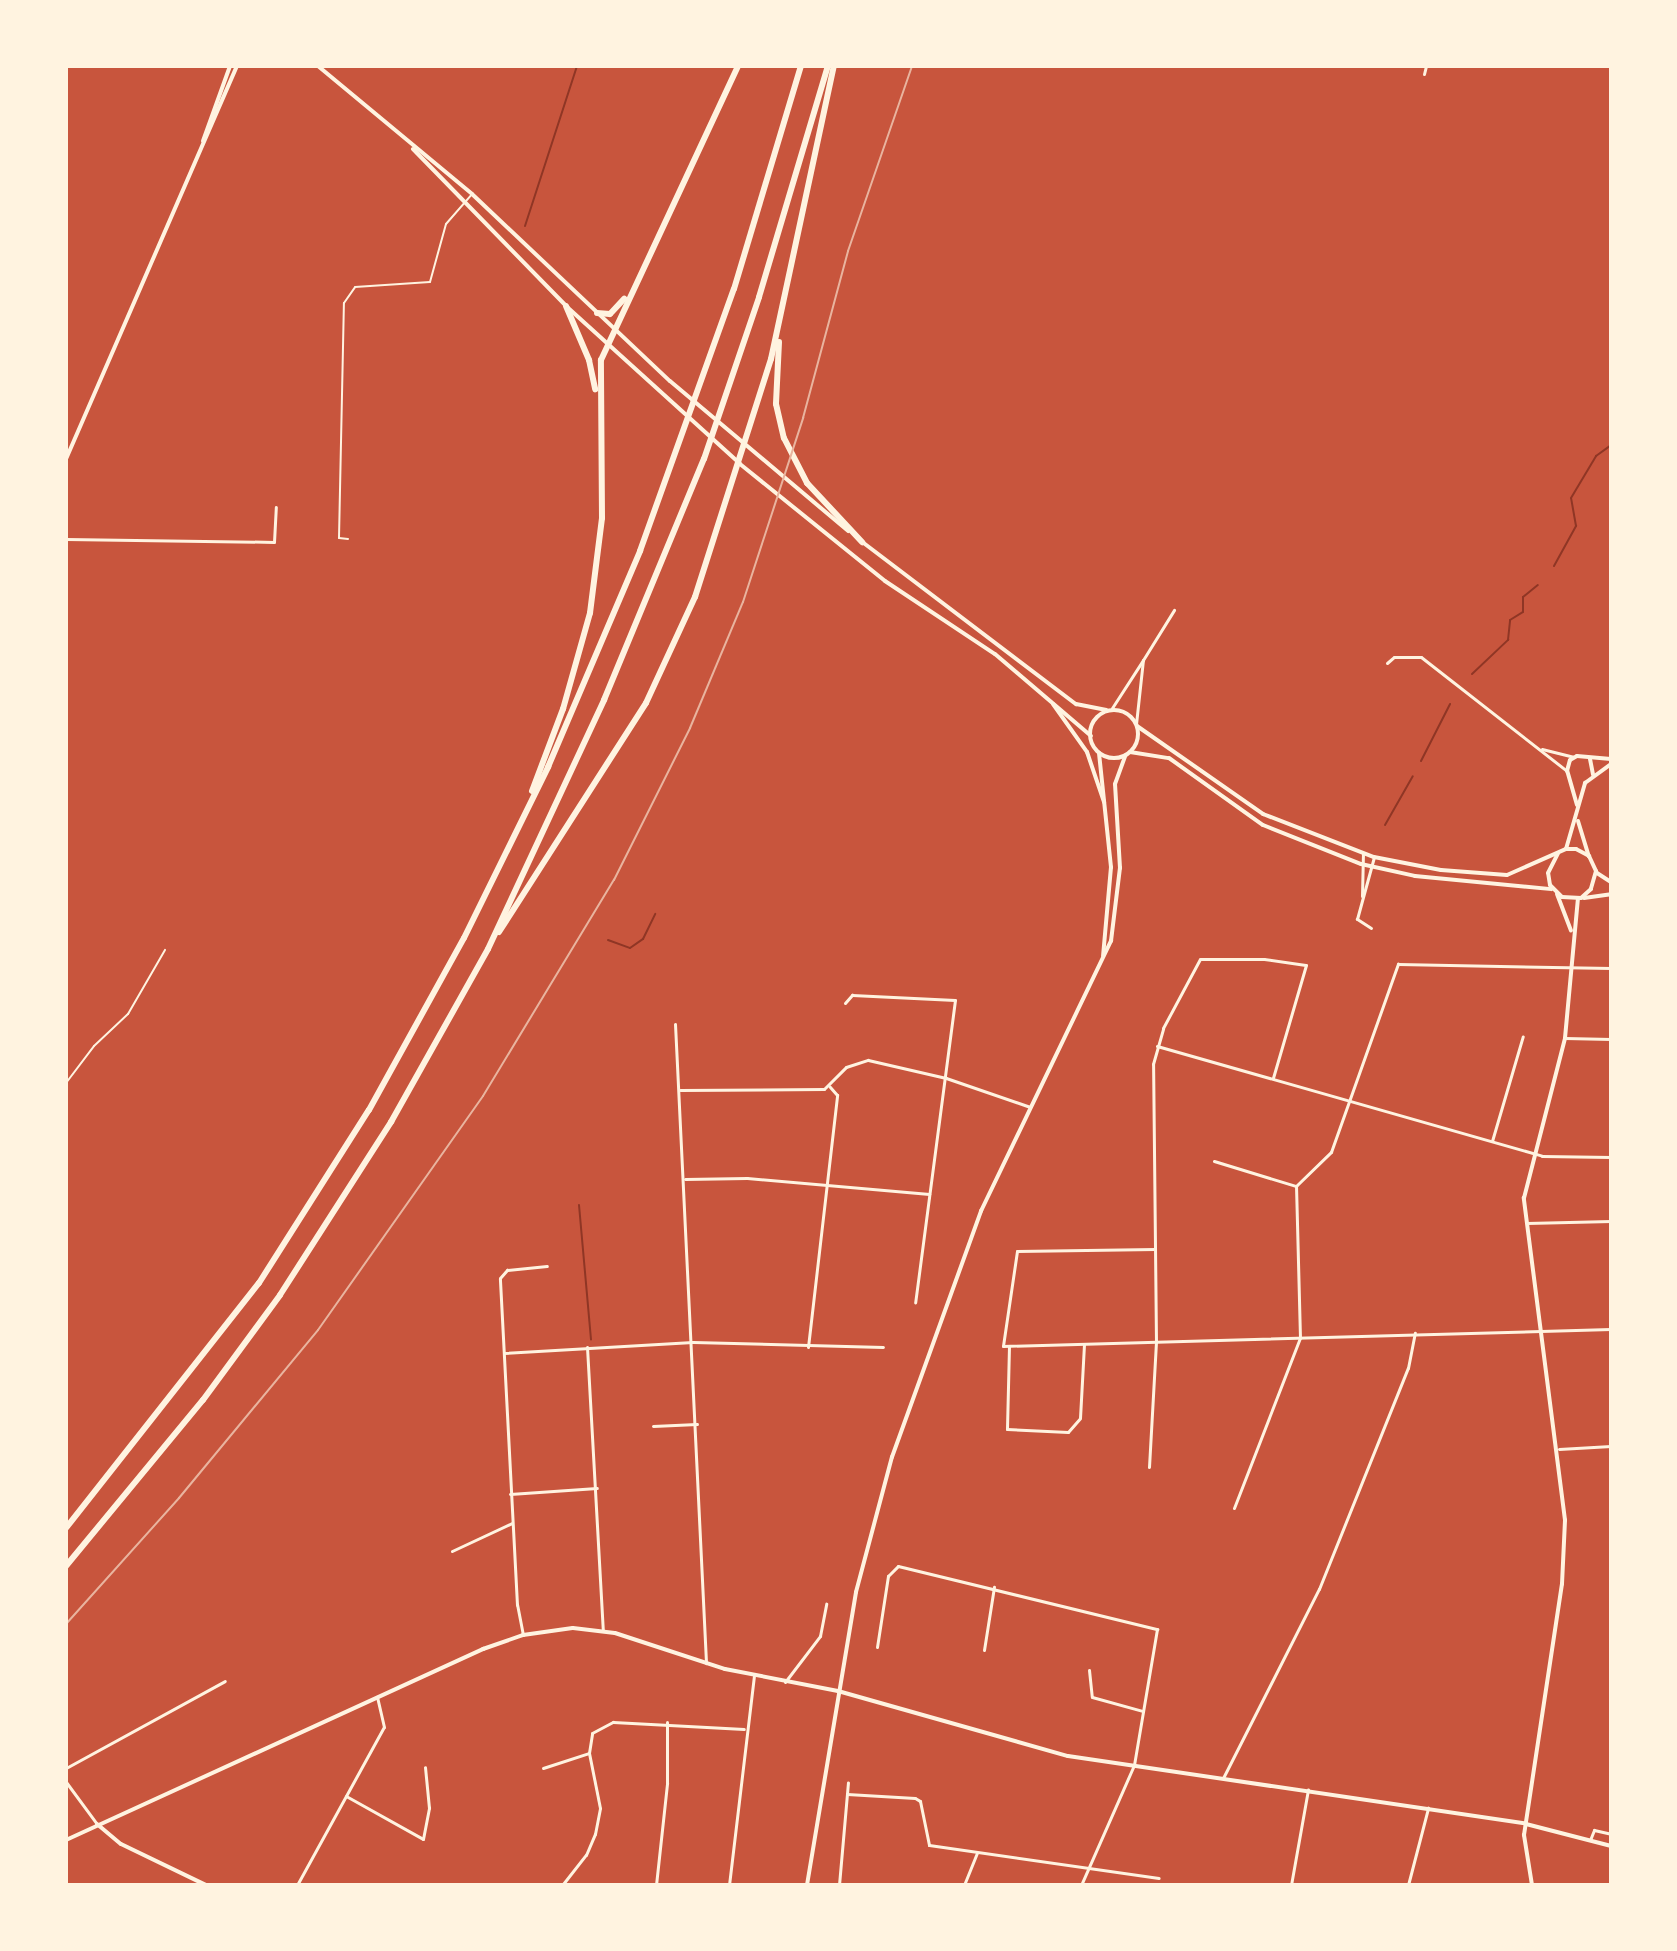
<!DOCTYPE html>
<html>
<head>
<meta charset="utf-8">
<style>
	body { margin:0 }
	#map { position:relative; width:1677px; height:1951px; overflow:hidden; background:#c8553d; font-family:Cabin,sans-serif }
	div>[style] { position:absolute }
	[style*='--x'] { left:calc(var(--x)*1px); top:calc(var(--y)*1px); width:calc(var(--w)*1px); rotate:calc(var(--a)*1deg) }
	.stream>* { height:2px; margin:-1px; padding:0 1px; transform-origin:1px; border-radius:1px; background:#8f3625 }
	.service>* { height:2px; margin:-1px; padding:0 1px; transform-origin:1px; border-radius:1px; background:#fff3e0 }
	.minor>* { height:3px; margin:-1.5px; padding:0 1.5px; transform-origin:1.5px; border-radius:1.5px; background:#fff3e0 }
	.tertiary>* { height:4px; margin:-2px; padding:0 2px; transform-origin:2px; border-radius:2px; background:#fff3e0 }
	.secondary>* { height:4px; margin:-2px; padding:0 2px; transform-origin:2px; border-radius:2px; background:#fff3e0 }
	.secondary>.ring { margin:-2px; padding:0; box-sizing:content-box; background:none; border:4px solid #fff3e0; border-radius:50% }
	.motorway>* { height:6px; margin:-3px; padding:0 3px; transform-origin:3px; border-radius:3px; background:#fff3e0 }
	.rail>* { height:2px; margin:-1px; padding:0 1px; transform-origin:1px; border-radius:1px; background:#e9b49f }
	span { translate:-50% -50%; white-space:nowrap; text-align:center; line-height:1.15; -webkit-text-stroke:6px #fff3e0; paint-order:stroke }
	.frame { position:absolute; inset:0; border:68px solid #fff3e0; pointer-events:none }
</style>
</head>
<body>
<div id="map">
	<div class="stream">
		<div style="--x:525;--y:226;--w:168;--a:-72"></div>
		<div style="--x:1554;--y:566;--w:46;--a:-61.2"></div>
		<div style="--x:1576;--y:526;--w:28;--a:-100"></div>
		<div style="--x:1571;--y:498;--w:49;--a:-59.2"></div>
		<div style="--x:1596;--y:456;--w:19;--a:-36"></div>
		<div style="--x:1472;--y:674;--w:50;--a:-43.4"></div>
		<div style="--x:1508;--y:640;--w:20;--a:-84"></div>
		<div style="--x:1510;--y:620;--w:15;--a:-32"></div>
		<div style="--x:1523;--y:612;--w:15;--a:-90"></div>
		<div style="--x:1523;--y:597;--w:19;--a:-39"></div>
		<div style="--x:1421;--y:761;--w:64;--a:-63"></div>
		<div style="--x:1385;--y:825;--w:56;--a:-60.3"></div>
		<div style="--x:608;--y:940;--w:23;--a:20"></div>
		<div style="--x:630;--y:948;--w:16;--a:-35"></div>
		<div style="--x:643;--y:939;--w:28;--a:-64"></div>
		<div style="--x:579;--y:1205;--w:135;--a:84.9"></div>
	</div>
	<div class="service">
		<div style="--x:348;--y:539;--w:9;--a:-174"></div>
		<div style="--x:339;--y:538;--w:235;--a:-88.8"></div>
		<div style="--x:344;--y:303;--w:19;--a:-55"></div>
		<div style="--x:355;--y:287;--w:75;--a:-3.8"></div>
		<div style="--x:430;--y:282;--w:60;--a:-74.6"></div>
		<div style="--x:446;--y:224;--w:38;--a:-49"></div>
		<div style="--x:66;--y:1083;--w:46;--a:-52.9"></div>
		<div style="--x:94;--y:1046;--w:47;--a:-43.3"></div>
		<div style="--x:128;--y:1014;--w:74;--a:-60"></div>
	</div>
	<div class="minor">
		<div style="--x:1424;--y:74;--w:8;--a:-76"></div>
		<div style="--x:66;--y:539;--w:208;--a:0.8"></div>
		<div style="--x:274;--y:542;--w:35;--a:-87"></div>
		<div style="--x:1387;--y:663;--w:9;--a:-41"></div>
		<div style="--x:1394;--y:657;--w:27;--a:0"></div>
		<div style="--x:1421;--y:657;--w:185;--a:38"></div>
		<div style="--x:1112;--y:708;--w:57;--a:-57.1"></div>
		<div style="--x:1136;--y:724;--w:64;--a:-83.8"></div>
		<div style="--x:1143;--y:660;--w:59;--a:-58.2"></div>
		<div style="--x:1542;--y:749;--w:32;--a:14"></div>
		<div style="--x:1362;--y:896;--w:43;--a:-88.7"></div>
		<div style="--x:1371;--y:928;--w:17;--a:-147"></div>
		<div style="--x:1357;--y:919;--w:64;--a:-74.7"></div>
		<div style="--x:845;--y:1003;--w:11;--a:-49"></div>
		<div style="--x:852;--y:995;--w:103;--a:2.8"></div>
		<div style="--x:955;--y:1000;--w:305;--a:97.5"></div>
		<div style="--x:675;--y:1024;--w:640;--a:87.22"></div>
		<div style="--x:1565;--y:1038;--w:46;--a:1.2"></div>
		<div style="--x:1157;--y:1046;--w:400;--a:15.9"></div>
		<div style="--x:1542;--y:1156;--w:69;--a:0.8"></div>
		<div style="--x:680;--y:1090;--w:144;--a:-0.4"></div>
		<div style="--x:824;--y:1089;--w:31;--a:-45"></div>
		<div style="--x:846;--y:1067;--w:23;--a:-18"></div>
		<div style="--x:868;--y:1060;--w:80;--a:13"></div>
		<div style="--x:946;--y:1078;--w:89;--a:19"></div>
		<div style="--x:1492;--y:1141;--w:109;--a:-73.6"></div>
		<div style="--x:1214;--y:1161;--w:86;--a:17"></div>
		<div style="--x:685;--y:1179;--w:62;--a:-0.9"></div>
		<div style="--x:747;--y:1178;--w:183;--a:5"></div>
		<div style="--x:1527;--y:1223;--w:84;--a:-1.4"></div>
		<div style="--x:1155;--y:1249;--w:138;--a:179.2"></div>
		<div style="--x:1017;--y:1251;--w:96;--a:98.4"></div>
		<div style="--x:1003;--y:1346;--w:608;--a:-1.6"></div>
		<div style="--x:1009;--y:1346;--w:83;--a:91.4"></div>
		<div style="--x:1007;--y:1429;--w:61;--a:2.8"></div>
		<div style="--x:1068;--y:1432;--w:18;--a:-49"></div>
		<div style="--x:1080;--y:1418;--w:74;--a:-86.9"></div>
		<div style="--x:587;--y:1347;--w:284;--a:86.8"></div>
		<div style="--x:808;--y:1347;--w:254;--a:-83.4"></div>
		<div style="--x:837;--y:1095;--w:11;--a:-131"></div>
		<div style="--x:504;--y:1353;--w:189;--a:-3.3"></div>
		<div style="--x:693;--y:1342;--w:190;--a:1.5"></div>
		<div style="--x:653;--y:1426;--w:44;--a:-2.6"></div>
		<div style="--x:1559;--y:1449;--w:52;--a:-3.3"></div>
		<div style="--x:1149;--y:1467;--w:125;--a:-86.8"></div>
		<div style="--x:1156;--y:1342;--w:278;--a:-90.6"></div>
		<div style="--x:1153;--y:1064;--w:37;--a:-74"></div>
		<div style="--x:1163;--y:1028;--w:78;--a:-61.8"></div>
		<div style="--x:1200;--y:959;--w:64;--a:0"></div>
		<div style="--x:1264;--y:959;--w:42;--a:8.1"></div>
		<div style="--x:1306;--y:965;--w:118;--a:106.3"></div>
		<div style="--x:510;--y:1494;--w:87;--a:-3.9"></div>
		<div style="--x:1234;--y:1508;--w:182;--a:-68.8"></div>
		<div style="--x:1300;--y:1338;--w:152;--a:-91.5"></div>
		<div style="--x:1296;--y:1186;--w:49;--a:-44.2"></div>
		<div style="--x:1331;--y:1152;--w:200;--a:-70.4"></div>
		<div style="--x:1398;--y:964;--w:213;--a:1.1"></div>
		<div style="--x:452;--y:1551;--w:66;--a:-25"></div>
		<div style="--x:523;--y:1635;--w:31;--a:-101"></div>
		<div style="--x:517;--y:1605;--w:327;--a:-93"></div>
		<div style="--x:500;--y:1278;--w:11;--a:-49"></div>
		<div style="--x:507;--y:1270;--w:40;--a:-5.7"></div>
		<div style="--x:877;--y:1647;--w:72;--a:-81.2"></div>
		<div style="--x:888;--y:1576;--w:14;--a:-45"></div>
		<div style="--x:898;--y:1566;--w:267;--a:13.7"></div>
		<div style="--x:1157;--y:1629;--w:138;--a:99.6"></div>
		<div style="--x:1134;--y:1765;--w:131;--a:113.8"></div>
		<div style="--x:984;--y:1650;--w:64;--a:-81"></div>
		<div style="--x:1089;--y:1670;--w:27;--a:84"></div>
		<div style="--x:1092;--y:1697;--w:53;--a:15.4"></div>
		<div style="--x:785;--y:1682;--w:58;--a:-52.7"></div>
		<div style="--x:820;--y:1636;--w:33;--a:-79"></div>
		<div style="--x:66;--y:1768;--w:181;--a:-28.7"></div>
		<div style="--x:543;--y:1768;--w:48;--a:-18.1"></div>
		<div style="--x:1223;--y:1778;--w:212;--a:-63.1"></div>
		<div style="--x:1319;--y:1589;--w:238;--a:-68.1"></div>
		<div style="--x:1408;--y:1368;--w:36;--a:-79"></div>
		<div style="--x:66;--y:1782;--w:52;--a:53.6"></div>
		<div style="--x:847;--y:1794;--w:68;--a:3.4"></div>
		<div style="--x:915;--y:1798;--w:6;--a:31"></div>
		<div style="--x:920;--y:1801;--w:45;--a:78.4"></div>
		<div style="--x:929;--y:1845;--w:232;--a:8.2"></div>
		<div style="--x:346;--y:1796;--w:88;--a:29.2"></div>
		<div style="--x:423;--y:1839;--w:32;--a:-79"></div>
		<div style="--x:429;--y:1808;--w:41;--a:-95.6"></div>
		<div style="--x:1590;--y:1840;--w:11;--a:-68"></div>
		<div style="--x:1594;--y:1830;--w:17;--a:13"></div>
		<div style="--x:563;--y:1884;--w:37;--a:-52"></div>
		<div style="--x:586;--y:1855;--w:23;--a:-67"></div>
		<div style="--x:595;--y:1834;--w:26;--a:-79"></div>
		<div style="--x:600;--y:1808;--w:56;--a:-101.3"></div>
		<div style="--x:589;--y:1753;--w:20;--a:-81"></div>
		<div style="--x:592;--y:1733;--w:24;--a:-28"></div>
		<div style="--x:613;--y:1722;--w:131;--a:3.1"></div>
		<div style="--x:297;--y:1885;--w:180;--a:-61.2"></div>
		<div style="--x:384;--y:1727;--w:31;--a:-103"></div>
		<div style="--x:656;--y:1885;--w:103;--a:-83.8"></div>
		<div style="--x:667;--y:1783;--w:61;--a:-90"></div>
		<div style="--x:729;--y:1885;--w:210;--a:-83.2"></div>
		<div style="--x:839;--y:1885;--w:103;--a:-85"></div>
		<div style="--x:964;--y:1885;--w:35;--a:-68"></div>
		<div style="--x:1291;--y:1885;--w:97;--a:-79.9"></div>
		<div style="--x:1408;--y:1885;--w:80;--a:-75.4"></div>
	</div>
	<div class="tertiary">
		<div style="--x:1590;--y:759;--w:16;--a:79"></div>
		<div style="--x:1577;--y:805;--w:35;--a:-106"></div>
		<div style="--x:1567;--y:771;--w:11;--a:-75"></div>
		<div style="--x:1570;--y:760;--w:8;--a:-30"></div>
		<div style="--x:1577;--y:756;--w:34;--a:5"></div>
		<div style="--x:1578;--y:821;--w:37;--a:73"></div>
		<div style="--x:1566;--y:849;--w:69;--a:-73.9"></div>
		<div style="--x:1585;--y:783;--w:32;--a:-36"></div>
		<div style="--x:1557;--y:894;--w:39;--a:69"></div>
		<div style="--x:97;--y:1824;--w:31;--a:40"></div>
		<div style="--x:121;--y:1844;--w:94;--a:25.8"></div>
		<div style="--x:66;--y:1840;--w:459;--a:-24.6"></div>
		<div style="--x:483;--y:1649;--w:42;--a:-19.3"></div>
		<div style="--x:523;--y:1635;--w:50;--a:-8"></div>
		<div style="--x:573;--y:1628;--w:42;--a:6.8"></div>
		<div style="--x:615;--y:1633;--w:116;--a:18.1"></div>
		<div style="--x:725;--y:1669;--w:115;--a:11"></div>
		<div style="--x:838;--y:1691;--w:239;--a:15.8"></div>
		<div style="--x:1068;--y:1756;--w:463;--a:8.4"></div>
		<div style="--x:1526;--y:1824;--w:88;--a:14.5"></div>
		<div style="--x:1532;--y:1885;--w:51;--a:-99.1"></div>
		<div style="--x:1524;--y:1835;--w:254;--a:-81.4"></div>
		<div style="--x:1562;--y:1584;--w:64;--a:-87.3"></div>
		<div style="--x:1565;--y:1520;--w:325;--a:-97.3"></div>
		<div style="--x:1524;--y:1198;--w:165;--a:-75.6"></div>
		<div style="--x:1565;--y:1038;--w:140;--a:-84.7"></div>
	</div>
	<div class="secondary">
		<div style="--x:318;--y:66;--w:200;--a:39.7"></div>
		<div style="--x:472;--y:194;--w:272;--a:43.4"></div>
		<div style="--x:670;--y:381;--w:233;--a:40.1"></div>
		<div style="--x:203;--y:141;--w:80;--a:-70.2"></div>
		<div style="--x:413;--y:149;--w:219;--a:45.7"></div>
		<div style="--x:566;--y:306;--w:235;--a:42.2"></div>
		<div style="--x:740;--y:464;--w:186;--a:38.9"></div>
		<div style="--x:885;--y:581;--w:132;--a:33.6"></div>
		<div style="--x:995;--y:654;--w:126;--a:40.5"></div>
		<div style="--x:66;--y:459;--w:429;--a:-66.5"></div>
		<div style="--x:861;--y:541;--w:270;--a:37.2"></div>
		<div style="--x:1076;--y:704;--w:31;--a:11"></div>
		<div style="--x:1053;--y:704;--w:59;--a:54.7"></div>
		<div style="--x:1087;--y:752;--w:53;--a:71.2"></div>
		<div class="ring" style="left:1090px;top:710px;width:44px;height:44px"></div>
		<div style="--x:1137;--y:726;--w:154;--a:34.9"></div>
		<div style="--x:1263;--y:814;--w:119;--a:21.2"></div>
		<div style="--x:1374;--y:857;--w:68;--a:11"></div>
		<div style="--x:1441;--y:870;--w:66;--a:4.3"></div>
		<div style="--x:1507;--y:875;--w:64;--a:-23.8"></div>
		<div style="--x:1566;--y:849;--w:10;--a:0"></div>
		<div style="--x:1576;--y:849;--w:15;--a:28"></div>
		<div style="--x:1589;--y:856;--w:17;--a:65"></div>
		<div style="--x:1596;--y:871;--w:19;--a:106"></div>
		<div style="--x:1591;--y:889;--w:13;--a:138"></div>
		<div style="--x:1581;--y:898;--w:19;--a:-177"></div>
		<div style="--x:1562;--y:897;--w:17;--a:-135"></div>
		<div style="--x:1550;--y:885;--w:12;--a:-99"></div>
		<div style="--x:1548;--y:873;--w:22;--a:-63"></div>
		<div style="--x:1130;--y:752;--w:39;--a:9"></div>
		<div style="--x:1169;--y:758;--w:115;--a:35.5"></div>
		<div style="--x:1263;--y:825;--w:105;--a:21.7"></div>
		<div style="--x:1361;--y:864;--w:55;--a:12.5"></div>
		<div style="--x:1415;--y:876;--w:137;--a:5.5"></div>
		<div style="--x:1099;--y:753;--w:115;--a:84"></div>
		<div style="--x:1111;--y:867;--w:89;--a:95.1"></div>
		<div style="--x:1597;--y:873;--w:17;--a:33"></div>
		<div style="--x:1584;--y:898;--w:27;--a:-8"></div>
		<div style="--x:807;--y:1885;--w:297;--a:-80.5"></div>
		<div style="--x:856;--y:1592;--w:140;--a:-75.1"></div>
		<div style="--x:892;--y:1457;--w:262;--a:-70.1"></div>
		<div style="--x:981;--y:1211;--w:300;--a:-64.3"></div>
		<div style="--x:1111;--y:941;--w:74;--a:-83"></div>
		<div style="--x:1120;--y:868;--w:84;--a:-93.4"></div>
		<div style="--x:1115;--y:784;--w:30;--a:-70"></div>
	</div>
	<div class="motorway">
		<div style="--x:566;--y:306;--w:59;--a:66.9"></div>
		<div style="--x:589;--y:360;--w:30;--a:78"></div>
		<div style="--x:597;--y:313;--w:13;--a:4"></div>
		<div style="--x:610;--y:314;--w:21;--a:-47"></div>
		<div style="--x:779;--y:342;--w:62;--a:92.8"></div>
		<div style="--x:776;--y:404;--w:35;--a:77"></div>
		<div style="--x:784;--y:438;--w:51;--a:62.9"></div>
		<div style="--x:807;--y:483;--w:81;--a:47"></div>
		<div style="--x:532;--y:791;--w:88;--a:-69.3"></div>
		<div style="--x:563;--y:709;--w:100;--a:-74.3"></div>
		<div style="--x:590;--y:613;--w:96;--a:-82.8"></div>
		<div style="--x:602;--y:518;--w:158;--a:-90.4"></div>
		<div style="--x:601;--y:360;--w:324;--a:-65"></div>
		<div style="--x:499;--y:932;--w:272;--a:-57.3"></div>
		<div style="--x:646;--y:703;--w:117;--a:-65.2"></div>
		<div style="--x:695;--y:597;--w:250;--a:-72.3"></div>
		<div style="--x:771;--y:359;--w:300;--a:-77.9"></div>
		<div style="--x:66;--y:1528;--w:312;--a:-51.8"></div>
		<div style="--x:259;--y:1283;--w:205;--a:-57.6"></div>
		<div style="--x:369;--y:1110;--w:196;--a:-61.1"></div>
		<div style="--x:464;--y:938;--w:191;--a:-63.8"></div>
		<div style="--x:548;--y:767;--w:235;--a:-66.9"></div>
		<div style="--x:640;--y:551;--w:278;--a:-70.3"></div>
		<div style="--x:734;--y:289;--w:233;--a:-73.3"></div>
		<div style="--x:66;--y:1566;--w:215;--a:-50.5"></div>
		<div style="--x:203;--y:1400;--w:130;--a:-53.7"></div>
		<div style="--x:280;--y:1295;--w:206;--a:-57.3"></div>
		<div style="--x:391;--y:1122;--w:198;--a:-60.7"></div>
		<div style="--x:488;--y:949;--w:275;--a:-65"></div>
		<div style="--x:604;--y:700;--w:261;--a:-67.5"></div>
		<div style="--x:704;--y:459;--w:171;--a:-71.2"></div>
		<div style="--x:759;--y:297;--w:241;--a:-73.4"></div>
	</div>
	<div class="rail">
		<div style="--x:66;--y:1624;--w:169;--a:-48.1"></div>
		<div style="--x:179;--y:1498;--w:218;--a:-50.4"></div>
		<div style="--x:318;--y:1330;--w:286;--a:-54.8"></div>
		<div style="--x:483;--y:1096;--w:253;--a:-58.8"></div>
		<div style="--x:614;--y:880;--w:170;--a:-63.4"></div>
		<div style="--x:690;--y:728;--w:137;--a:-67.2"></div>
		<div style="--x:743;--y:602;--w:194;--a:-71.9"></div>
		<div style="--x:803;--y:418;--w:173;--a:-74.9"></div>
		<div style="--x:848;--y:251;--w:196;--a:-70.9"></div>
	</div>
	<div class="frame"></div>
</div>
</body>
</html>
